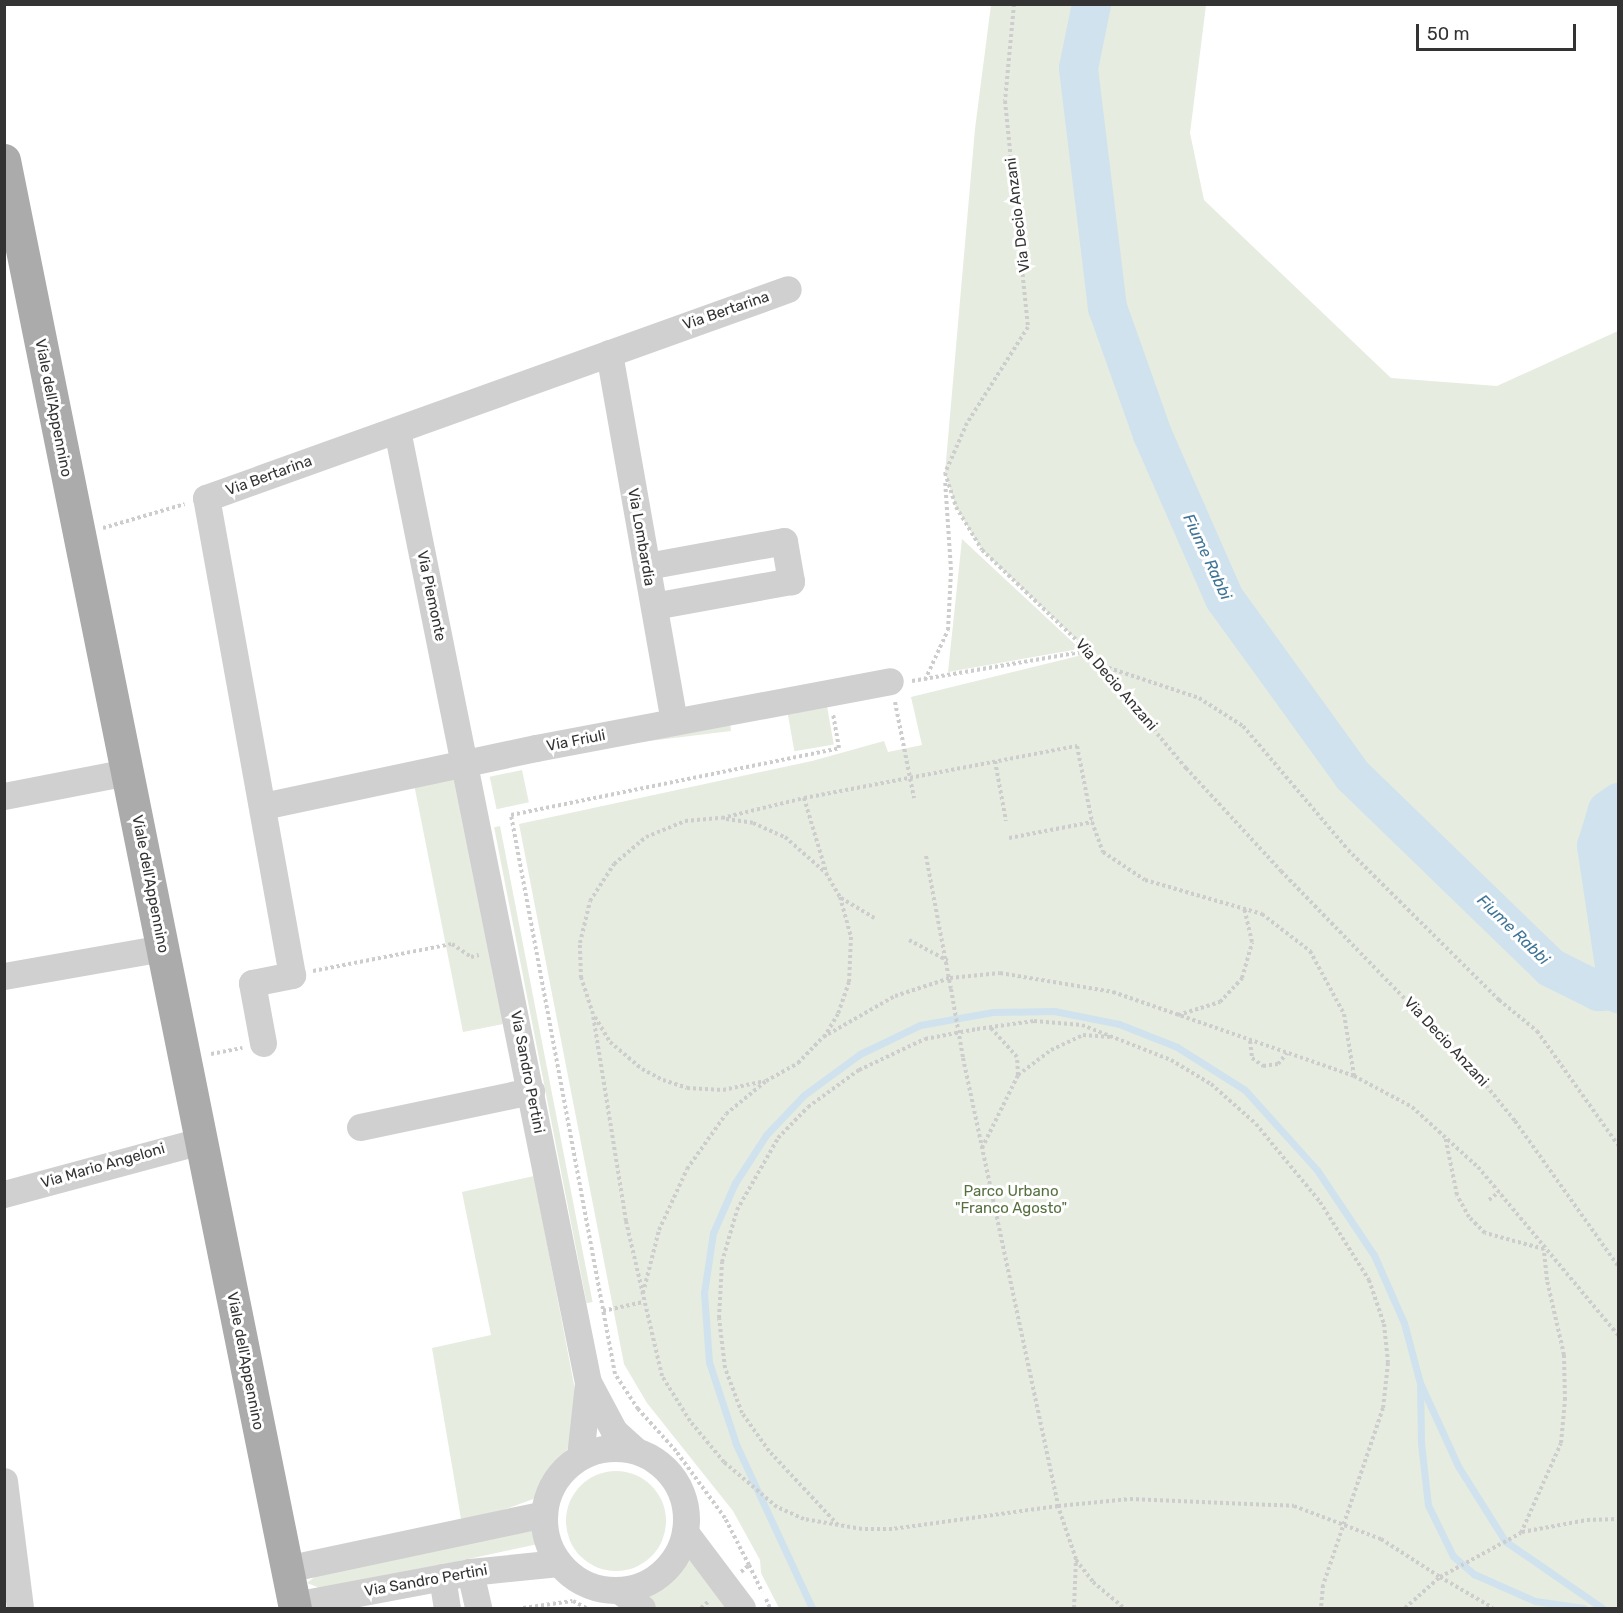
<!DOCTYPE html>
<html>
<head>
<meta charset="utf-8">
<style>
	body { margin:0 }
	#map { position:relative; width:1623px; height:1613px; overflow:hidden; background:#fff; font-family:Rubik,sans-serif }
	div>[style] { position:absolute }
	[style*='--x'] { left:calc(var(--x)*1px); top:calc(var(--y)*1px); width:calc(var(--w)*1px); rotate:calc(var(--a)*1deg) }
	.green>* { inset:0; background:#e6ecdf; transform-origin:0 0 }
	.round { border-radius:50% }
	.stream>* { height:7px; margin:-3.5px; padding:0 3.5px; transform-origin:3.5px; border-radius:3.5px; background:#cfe2ee }
	.river>* { height:39px; margin:-19.5px; padding:0 19.5px; transform-origin:19.5px; border-radius:19.5px; background:#cfe2ee }
	.path>* { height:4px; margin-top:-2px; transform-origin:0; background:repeating-linear-gradient(90deg,#cdcdcd 0 3px,transparent 0 6px) }
	.minor>* { height:27px; margin:-13.5px; padding:0 13.5px; transform-origin:13.5px; border-radius:13.5px; background:#d0d0d0 }
	.minor>.ring { margin:-13.5px; padding:0; box-sizing:content-box; background:none; border:27px solid #d0d0d0; border-radius:50% }
	.major>* { height:33px; margin:-16.5px; padding:0 16.5px; transform-origin:16.5px; border-radius:16.5px; background:#ababab }
	.path-bridge>* { height:4px; margin-top:-2px; transform-origin:0; background:repeating-linear-gradient(90deg,#cdcdcd 0 3px,transparent 0 6px) }
	span { translate:-50% -50%; white-space:nowrap; text-align:center; line-height:1.15; -webkit-text-stroke:6px #fff; paint-order:stroke }
	.street-label { font-size:15px; color:#333 }
	.park-label { font-size:15px; color:#56703f }
	.water-label { font-size:16px; color:#3f7597; font-style:italic }
	.frame { position:absolute; inset:0; border:6px solid #333; pointer-events:none }
	.scale { position:absolute; left:1416px; top:24px; width:160px; height:27px; box-sizing:border-box; border:3px solid #333; border-top:0; padding-left:8px; font-size:18px; line-height:21px; white-space:nowrap; color:#333; -webkit-text-stroke:4px #fff; paint-order:stroke }
</style>
</head>
<body>
<div id="map">
	<div class="green">
		<div style="clip-path:polygon(991px 5px,1206px 5px,1190px 133px,1204px 200px,1391px 378px,1497px 386px,1618px 331px,1618px 1608px,779px 1608px,761px 1573px,760px 1560px,733px 1511px,647px 1403px,624px 1364px,519px 824px,812px 761px,884px 741px,888px 752px,922px 745px,911px 697px,1078px 656px,1079px 649px,948px 672px,962px 539px,1079px 648px,1081px 644px,982px 550px,956px 507px,945px 473px,975px 129px)"></div>
		<div style="left:827px;top:706px;width:39px;height:40px;rotate:80deg"></div>
		<div style="left:730px;top:723px;width:8px;height:183px;rotate:83deg"></div>
		<div style="left:522px;top:770px;width:33px;height:33px;rotate:78deg"></div>
		<div style="clip-path:polygon(450px 777px,459px 782px,508px 1023px,463px 1032px,414px 784px)"></div>
		<div style="left:500px;top:826px;width:485px;height:6px;rotate:79deg"></div>
		<div style="clip-path:polygon(534px 1176px,576px 1395px,570px 1445px,536px 1498px,495px 1513px,461px 1519px,432px 1348px,491px 1335px,462px 1192px)"></div>
		<div class="round" style="left:566px;top:1471px;width:100px;height:100px"></div>
		<div style="clip-path:polygon(536px 1530px,543px 1535px,538px 1544px,325px 1590px,307px 1583px,317px 1575px)"></div>
		<div style="clip-path:polygon(685px 1552px,730px 1608px,653px 1608px,637px 1595px,674px 1570px)"></div>
	</div>
	<div class="stream">
		<div style="--x:1421;--y:1385;--w:89;--a:65.4"></div>
		<div style="--x:1458;--y:1466;--w:89;--a:57.9"></div>
		<div style="--x:1505;--y:1541;--w:118;--a:34.6"></div>
		<div style="--x:812;--y:1608;--w:181;--a:-114.9"></div>
		<div style="--x:736;--y:1444;--w:86;--a:-108.2"></div>
		<div style="--x:709;--y:1362;--w:69;--a:-94.1"></div>
		<div style="--x:704;--y:1293;--w:61;--a:-81.5"></div>
		<div style="--x:713;--y:1233;--w:55;--a:-66.3"></div>
		<div style="--x:735;--y:1183;--w:57;--a:-57.1"></div>
		<div style="--x:766;--y:1135;--w:55;--a:-46.5"></div>
		<div style="--x:804;--y:1095;--w:69;--a:-36.2"></div>
		<div style="--x:860;--y:1054;--w:67;--a:-25.8"></div>
		<div style="--x:920;--y:1025;--w:74;--a:-10.1"></div>
		<div style="--x:993;--y:1012;--w:61;--a:-0.9"></div>
		<div style="--x:1054;--y:1011;--w:66;--a:11.3"></div>
		<div style="--x:1119;--y:1024;--w:62;--a:21.6"></div>
		<div style="--x:1177;--y:1047;--w:80;--a:32.3"></div>
		<div style="--x:1245;--y:1090;--w:108;--a:48"></div>
		<div style="--x:1317;--y:1170;--w:102;--a:56.2"></div>
		<div style="--x:1374;--y:1255;--w:74;--a:66.2"></div>
		<div style="--x:1404;--y:1323;--w:62;--a:75.1"></div>
		<div style="--x:1420;--y:1383;--w:60;--a:89"></div>
		<div style="--x:1421;--y:1443;--w:62;--a:83.6"></div>
		<div style="--x:1428;--y:1505;--w:57;--a:63.9"></div>
		<div style="--x:1453;--y:1556;--w:28;--a:41"></div>
		<div style="--x:1474;--y:1574;--w:67;--a:23.9"></div>
		<div style="--x:1535;--y:1601;--w:49;--a:8.3"></div>
	</div>
	<div class="river">
		<div style="--x:1091;--y:4;--w:65;--a:101.5"></div>
		<div style="--x:1078;--y:68;--w:241;--a:83.1"></div>
		<div style="--x:1107;--y:307;--w:135;--a:70.5"></div>
		<div style="--x:1152;--y:434;--w:179;--a:66.3"></div>
		<div style="--x:1224;--y:598;--w:218;--a:54.1"></div>
		<div style="--x:1352;--y:775;--w:276;--a:44.1"></div>
		<div style="--x:1550;--y:967;--w:54;--a:26.6"></div>
		<div style="--x:1598;--y:991;--w:19;--a:-3"></div>
		<div style="--x:1618;--y:802;--w:14;--a:144"></div>
		<div style="--x:1607;--y:810;--w:37;--a:107"></div>
		<div style="--x:1596;--y:845;--w:150;--a:81.5"></div>
	</div>
	<div class="path">
		<div style="--x:1014;--y:4;--w:97;--a:95.3"></div>
		<div style="--x:1005;--y:101;--w:227;--a:84.2"></div>
		<div style="--x:1028;--y:327;--w:114;--a:122.4"></div>
		<div style="--x:967;--y:423;--w:55;--a:113.7"></div>
		<div style="--x:945;--y:473;--w:36;--a:72"></div>
		<div style="--x:956;--y:507;--w:50;--a:58.8"></div>
		<div style="--x:982;--y:550;--w:146;--a:43.6"></div>
		<div style="--x:1088;--y:651;--w:153;--a:50.1"></div>
		<div style="--x:1186;--y:768;--w:140;--a:47.3"></div>
		<div style="--x:1281;--y:871;--w:273;--a:45.9"></div>
		<div style="--x:1471;--y:1067;--w:70;--a:50.8"></div>
		<div style="--x:1515;--y:1121;--w:178;--a:54.6"></div>
		<div style="--x:103;--y:528;--w:85;--a:-16.3"></div>
		<div style="--x:1097;--y:664;--w:108;--a:18.4"></div>
		<div style="--x:1199;--y:698;--w:52;--a:32.5"></div>
		<div style="--x:1243;--y:726;--w:162;--a:49.7"></div>
		<div style="--x:1348;--y:850;--w:213;--a:44.8"></div>
		<div style="--x:1499;--y:1000;--w:49;--a:39.2"></div>
		<div style="--x:1537;--y:1031;--w:140;--a:54.6"></div>
		<div style="--x:925;--y:680;--w:55;--a:-65.3"></div>
		<div style="--x:948;--y:630;--w:60;--a:-87.1"></div>
		<div style="--x:951;--y:570;--w:90;--a:-93.8"></div>
		<div style="--x:912;--y:681;--w:179;--a:-9.7"></div>
		<div style="--x:895;--y:702;--w:98;--a:78.8"></div>
		<div style="--x:995;--y:761;--w:61;--a:79.6"></div>
		<div style="--x:804;--y:798;--w:77;--a:73.4"></div>
		<div style="--x:726;--y:819;--w:27;--a:8"></div>
		<div style="--x:753;--y:823;--w:35;--a:24"></div>
		<div style="--x:785;--y:837;--w:55;--a:41.3"></div>
		<div style="--x:826;--y:873;--w:28;--a:60"></div>
		<div style="--x:840;--y:897;--w:41;--a:74.6"></div>
		<div style="--x:851;--y:937;--w:45;--a:92.5"></div>
		<div style="--x:849;--y:982;--w:34;--a:109"></div>
		<div style="--x:838;--y:1014;--w:27;--a:121"></div>
		<div style="--x:1009;--y:838;--w:85;--a:-10.9"></div>
		<div style="--x:926;--y:856;--w:135;--a:79.4"></div>
		<div style="--x:841;--y:898;--w:39;--a:31"></div>
		<div style="--x:909;--y:940;--w:44;--a:28.3"></div>
		<div style="--x:313;--y:971;--w:142;--a:-11"></div>
		<div style="--x:452;--y:944;--w:23;--a:34"></div>
		<div style="--x:471;--y:957;--w:8;--a:-14"></div>
		<div style="--x:1178;--y:1015;--w:44;--a:-17.2"></div>
		<div style="--x:1220;--y:1002;--w:33;--a:-47"></div>
		<div style="--x:1242;--y:978;--w:37;--a:-74"></div>
		<div style="--x:1252;--y:942;--w:35;--a:-103"></div>
		<div style="--x:595;--y:1017;--w:29;--a:59"></div>
		<div style="--x:610;--y:1042;--w:42;--a:40.2"></div>
		<div style="--x:642;--y:1069;--w:24;--a:28"></div>
		<div style="--x:663;--y:1080;--w:25;--a:18"></div>
		<div style="--x:687;--y:1088;--w:36;--a:3"></div>
		<div style="--x:723;--y:1090;--w:43;--a:-12.1"></div>
		<div style="--x:1250;--y:1041;--w:17;--a:83"></div>
		<div style="--x:1252;--y:1058;--w:14;--a:36"></div>
		<div style="--x:1263;--y:1066;--w:15;--a:-8"></div>
		<div style="--x:1278;--y:1064;--w:14;--a:-51"></div>
		<div style="--x:211;--y:1054;--w:32;--a:-11"></div>
		<div style="--x:963;--y:1058;--w:458;--a:78"></div>
		<div style="--x:1058;--y:1506;--w:72;--a:-5.6"></div>
		<div style="--x:1130;--y:1499;--w:164;--a:2.4"></div>
		<div style="--x:1294;--y:1506;--w:93;--a:20.8"></div>
		<div style="--x:1381;--y:1539;--w:70;--a:32.8"></div>
		<div style="--x:1440;--y:1577;--w:92;--a:-28.5"></div>
		<div style="--x:1521;--y:1533;--w:98;--a:-66"></div>
		<div style="--x:1561;--y:1443;--w:43;--a:-84.7"></div>
		<div style="--x:1565;--y:1400;--w:45;--a:-91.3"></div>
		<div style="--x:1564;--y:1355;--w:77;--a:-102.8"></div>
		<div style="--x:1547;--y:1280;--w:31;--a:-96"></div>
		<div style="--x:1544;--y:1249;--w:61;--a:-164.8"></div>
		<div style="--x:1485;--y:1233;--w:23;--a:-135"></div>
		<div style="--x:1469;--y:1217;--w:25;--a:-119"></div>
		<div style="--x:1457;--y:1195;--w:60;--a:-101.5"></div>
		<div style="--x:1018;--y:1075;--w:41;--a:-37.1"></div>
		<div style="--x:1051;--y:1050;--w:35;--a:-25"></div>
		<div style="--x:1083;--y:1035;--w:27;--a:4"></div>
		<div style="--x:982;--y:1148;--w:81;--a:-63.7"></div>
		<div style="--x:1018;--y:1075;--w:18;--a:-93"></div>
		<div style="--x:1017;--y:1057;--w:40;--a:-132"></div>
		<div style="--x:1489;--y:1200;--w:13;--a:-39"></div>
		<div style="--x:643;--y:1293;--w:65;--a:-75.7"></div>
		<div style="--x:659;--y:1230;--w:67;--a:-65.3"></div>
		<div style="--x:687;--y:1169;--w:67;--a:-54.7"></div>
		<div style="--x:726;--y:1114;--w:52;--a:-39.5"></div>
		<div style="--x:766;--y:1081;--w:37;--a:-29"></div>
		<div style="--x:798;--y:1063;--w:36;--a:-46"></div>
		<div style="--x:823;--y:1037;--w:83;--a:-29.7"></div>
		<div style="--x:895;--y:996;--w:58;--a:-18.1"></div>
		<div style="--x:950;--y:978;--w:50;--a:-5.7"></div>
		<div style="--x:1000;--y:973;--w:115;--a:9.5"></div>
		<div style="--x:1113;--y:992;--w:255;--a:19.2"></div>
		<div style="--x:603;--y:1311;--w:41;--a:-12.7"></div>
		<div style="--x:838;--y:1525;--w:101;--a:-133"></div>
		<div style="--x:769;--y:1451;--w:47;--a:-125.4"></div>
		<div style="--x:742;--y:1413;--w:48;--a:-110.7"></div>
		<div style="--x:725;--y:1368;--w:50;--a:-96.8"></div>
		<div style="--x:719;--y:1318;--w:56;--a:-86.9"></div>
		<div style="--x:722;--y:1262;--w:54;--a:-73.9"></div>
		<div style="--x:737;--y:1210;--w:83;--a:-60.3"></div>
		<div style="--x:778;--y:1138;--w:43;--a:-45.9"></div>
		<div style="--x:808;--y:1107;--w:63;--a:-36"></div>
		<div style="--x:859;--y:1070;--w:73;--a:-25.2"></div>
		<div style="--x:925;--y:1039;--w:53;--a:-10.9"></div>
		<div style="--x:977;--y:1029;--w:58;--a:-8"></div>
		<div style="--x:1034;--y:1021;--w:48;--a:4.8"></div>
		<div style="--x:1082;--y:1025;--w:96;--a:21.5"></div>
		<div style="--x:1171;--y:1060;--w:47;--a:31"></div>
		<div style="--x:1211;--y:1084;--w:60;--a:41.6"></div>
		<div style="--x:1256;--y:1124;--w:101;--a:50.6"></div>
		<div style="--x:1320;--y:1202;--w:92;--a:57.9"></div>
		<div style="--x:1369;--y:1280;--w:46;--a:71.2"></div>
		<div style="--x:1384;--y:1324;--w:39;--a:84"></div>
		<div style="--x:1388;--y:1363;--w:45;--a:96.3"></div>
		<div style="--x:1383;--y:1408;--w:187;--a:108.7"></div>
		<div style="--x:1323;--y:1585;--w:23;--a:95"></div>
		<div style="--x:1522;--y:1532;--w:66;--a:-10.5"></div>
		<div style="--x:1587;--y:1520;--w:31;--a:-2"></div>
		<div style="--x:1076;--y:1560;--w:28;--a:52"></div>
		<div style="--x:1093;--y:1582;--w:40;--a:40"></div>
		<div style="--x:749;--y:1565;--w:53;--a:-117.1"></div>
		<div style="--x:725;--y:1518;--w:83;--a:-126.2"></div>
		<div style="--x:676;--y:1451;--w:57;--a:-132.1"></div>
		<div style="--x:638;--y:1409;--w:42;--a:-123.3"></div>
		<div style="--x:615;--y:1374;--w:569;--a:-100.54"></div>
		<div style="--x:511;--y:815;--w:335;--a:-11.5"></div>
		<div style="--x:839;--y:748;--w:35;--a:-100"></div>
		<div style="--x:741;--y:1572;--w:11;--a:-41"></div>
		<div style="--x:749;--y:1565;--w:30;--a:64"></div>
		<div style="--x:766;--y:1599;--w:10;--a:66"></div>
		<div style="--x:523;--y:1608;--w:50;--a:-8"></div>
		<div style="--x:573;--y:1601;--w:15;--a:28"></div>
		<div style="--x:701;--y:1608;--w:11;--a:-41"></div>
		<div style="--x:1074;--y:1608;--w:49;--a:-87.7"></div>
		<div style="--x:1076;--y:1559;--w:56;--a:-108.8"></div>
		<div style="--x:1058;--y:1506;--w:168;--a:172.1"></div>
		<div style="--x:892;--y:1529;--w:30;--a:180"></div>
		<div style="--x:862;--y:1529;--w:59;--a:-170.2"></div>
		<div style="--x:804;--y:1519;--w:30;--a:-156"></div>
		<div style="--x:777;--y:1507;--w:70;--a:-139.7"></div>
		<div style="--x:724;--y:1462;--w:53;--a:-129.7"></div>
		<div style="--x:690;--y:1421;--w:53;--a:-121.9"></div>
		<div style="--x:662;--y:1376;--w:159;--a:-103.1"></div>
		<div style="--x:626;--y:1221;--w:210;--a:-99.1"></div>
		<div style="--x:593;--y:1014;--w:38;--a:-108"></div>
		<div style="--x:581;--y:978;--w:35;--a:-92"></div>
		<div style="--x:580;--y:943;--w:43;--a:-76.6"></div>
		<div style="--x:590;--y:901;--w:44;--a:-57"></div>
		<div style="--x:614;--y:864;--w:42;--a:-40.2"></div>
		<div style="--x:646;--y:837;--w:42;--a:-22.3"></div>
		<div style="--x:685;--y:821;--w:37;--a:-5"></div>
		<div style="--x:722;--y:818;--w:84;--a:-13.7"></div>
		<div style="--x:804;--y:798;--w:278;--a:-10.8"></div>
		<div style="--x:1077;--y:746;--w:77;--a:78.8"></div>
		<div style="--x:1092;--y:822;--w:32;--a:70"></div>
		<div style="--x:1103;--y:852;--w:50;--a:33.7"></div>
		<div style="--x:1145;--y:880;--w:122;--a:16.2"></div>
		<div style="--x:1262;--y:914;--w:61;--a:37.6"></div>
		<div style="--x:1310;--y:951;--w:72;--a:61.6"></div>
		<div style="--x:1344;--y:1014;--w:63;--a:80.8"></div>
		<div style="--x:1354;--y:1076;--w:66;--a:28.1"></div>
		<div style="--x:1412;--y:1107;--w:89;--a:42.3"></div>
		<div style="--x:1478;--y:1167;--w:219;--a:50.2"></div>
		<div style="--x:1405;--y:1608;--w:47;--a:-41.5"></div>
		<div style="--x:1440;--y:1577;--w:61;--a:30.3"></div>
	</div>
	<div class="minor">
		<div style="--x:609;--y:353;--w:374;--a:80"></div>
		<div style="--x:397;--y:430;--w:971;--a:78.66"></div>
		<div style="--x:588;--y:1382;--w:55;--a:62"></div>
		<div style="--x:614;--y:1431;--w:28;--a:42"></div>
		<div style="--x:647;--y:566;--w:139;--a:-10.3"></div>
		<div style="--x:784;--y:541;--w:41;--a:80.1"></div>
		<div style="--x:791;--y:581;--w:139;--a:169.7"></div>
		<div style="--x:4;--y:796;--w:126;--a:-11"></div>
		<div style="--x:263;--y:806;--w:279;--a:-12"></div>
		<div style="--x:536;--y:748;--w:360;--a:-10.7"></div>
		<div style="--x:4;--y:976;--w:160;--a:-10"></div>
		<div style="--x:263;--y:1043;--w:61;--a:-100.4"></div>
		<div style="--x:252;--y:983;--w:41;--a:-11.3"></div>
		<div style="--x:292;--y:975;--w:485;--a:-100.2"></div>
		<div style="--x:206;--y:498;--w:618;--a:-19.75"></div>
		<div style="--x:360;--y:1127;--w:175;--a:-11.9"></div>
		<div style="--x:4;--y:1194;--w:204;--a:-15.1"></div>
		<div class="ring" style="left:544px;top:1448px;width:115px;height:115px"></div>
		<div style="--x:580;--y:1457;--w:74;--a:-83.8"></div>
		<div style="--x:4;--y:1481;--w:128;--a:82.8"></div>
		<div style="--x:685;--y:1532;--w:95;--a:53.1"></div>
		<div style="--x:286;--y:1569;--w:264;--a:-12"></div>
		<div style="--x:470;--y:1572;--w:37;--a:77"></div>
		<div style="--x:442;--y:1577;--w:31;--a:81"></div>
		<div style="--x:619;--y:1590;--w:29;--a:38"></div>
		<div style="--x:294;--y:1605;--w:179;--a:-10.6"></div>
		<div style="--x:470;--y:1572;--w:89;--a:-5.8"></div>
	</div>
	<div class="major">
		<div style="--x:4;--y:160;--w:1477;--a:78.64"></div>
	</div>
	<div class="path-bridge">
		<div style="--x:951;--y:989;--w:70;--a:80.1"></div>
	</div>
	<div class="street-label">
		<span style="left:1018px;top:215px;rotate:-97deg">Via Decio Anzani</span>
		<span style="left:726px;top:311px;rotate:-19deg">Via Bertarina</span>
		<span style="left:53px;top:408px;rotate:79deg">Viale dell'Appennino</span>
		<span style="left:269px;top:476px;rotate:-20deg">Via Bertarina</span>
		<span style="left:641px;top:537px;rotate:80deg">Via Lombardia</span>
		<span style="left:431px;top:596px;rotate:78deg">Via Piemonte</span>
		<span style="left:1116px;top:685px;rotate:49deg">Via Decio Anzani</span>
		<span style="left:576px;top:741px;rotate:-11deg">Via Friuli</span>
		<span style="left:150px;top:884px;rotate:79deg">Viale dell'Appennino</span>
		<span style="left:1446px;top:1042px;rotate:47deg">Via Decio Anzani</span>
		<span style="left:527px;top:1072px;rotate:79deg">Via Sandro Pertini</span>
		<span style="left:103px;top:1166px;rotate:-16deg">Via Mario Angeloni</span>
		<span style="left:245px;top:1361px;rotate:79deg">Viale dell'Appennino</span>
		<span style="left:426px;top:1581px;rotate:-10deg">Via Sandro Pertini</span>
	</div>
	<div class="park-label">
		<span style="left:1011px;top:1200px">Parco Urbano<br>"Franco Agosto"</span>
	</div>
	<div class="water-label">
		<span style="left:1207px;top:557px;rotate:65deg">Fiume Rabbi</span>
		<span style="left:1513px;top:930px;rotate:44deg">Fiume Rabbi</span>
	</div>
	<div class="frame"></div>
	<div class="scale">50 m</div>
</div>
</body>
</html>
